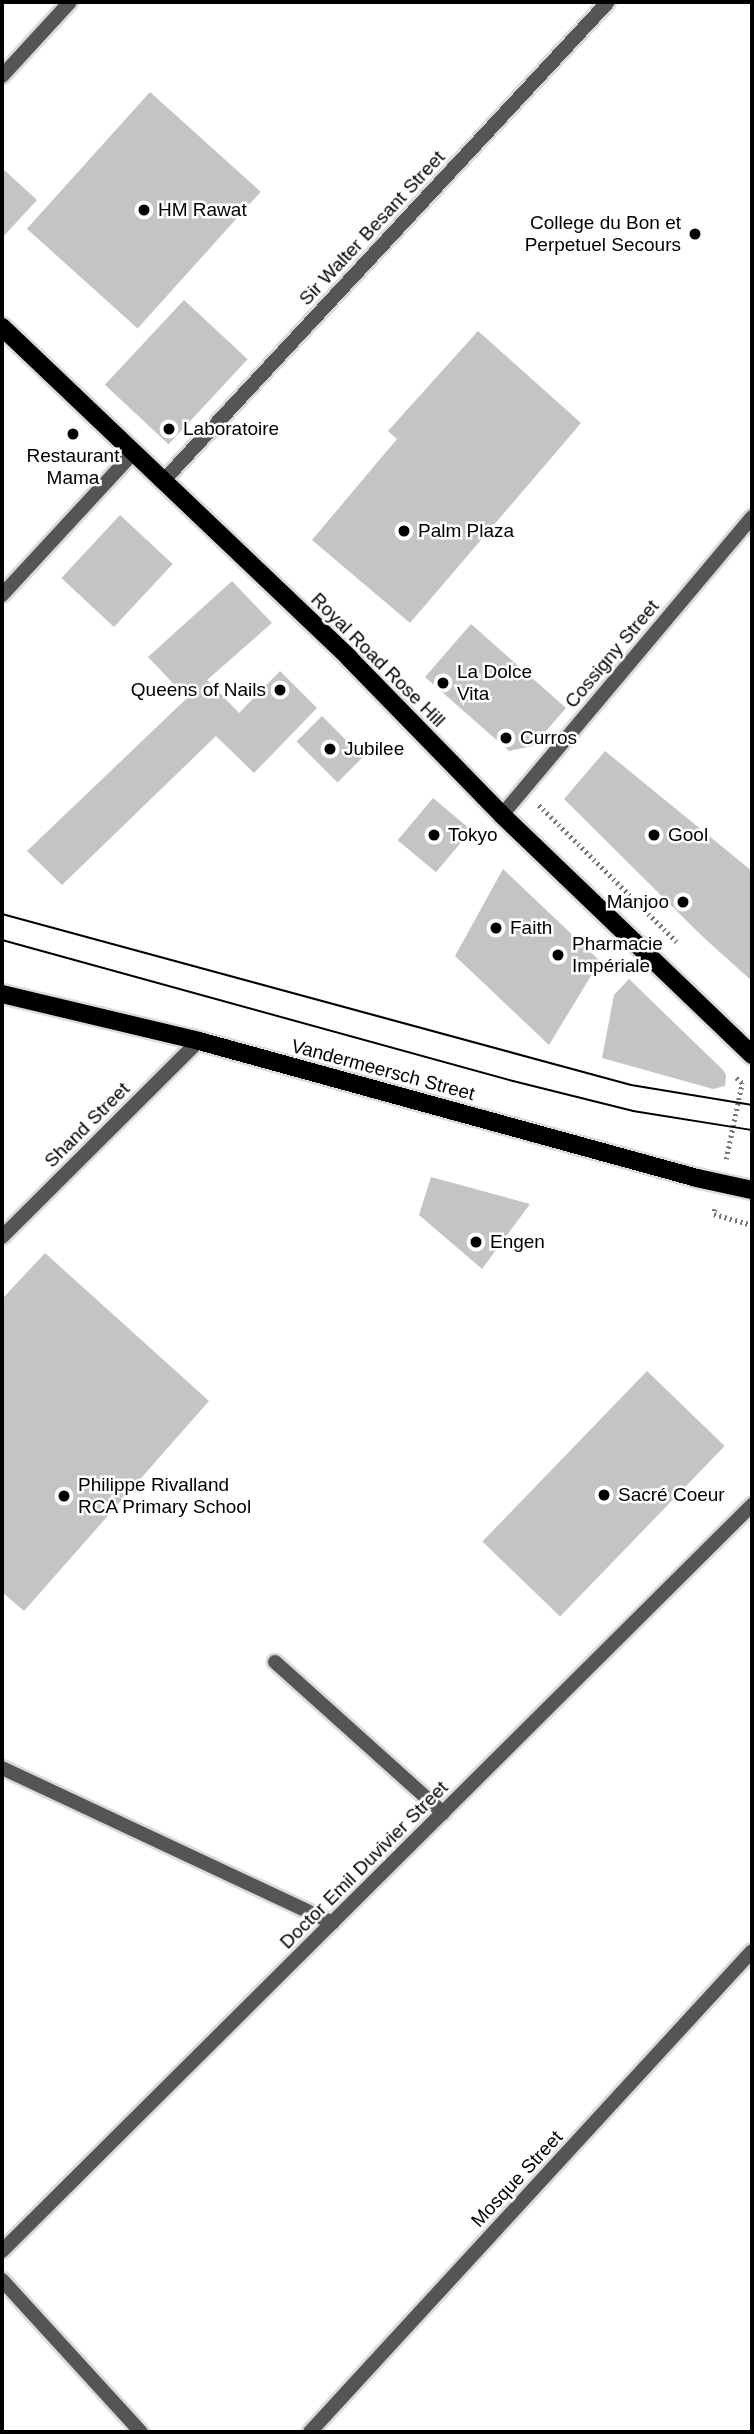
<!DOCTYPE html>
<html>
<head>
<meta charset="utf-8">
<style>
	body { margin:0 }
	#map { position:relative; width:754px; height:2434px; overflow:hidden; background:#fff; font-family:Helvetica,sans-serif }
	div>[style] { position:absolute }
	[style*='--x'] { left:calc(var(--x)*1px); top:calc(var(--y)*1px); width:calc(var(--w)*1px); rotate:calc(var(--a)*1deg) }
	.building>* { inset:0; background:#c4c4c4; transform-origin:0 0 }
	.path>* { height:4.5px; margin-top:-2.25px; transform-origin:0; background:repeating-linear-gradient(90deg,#777 0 2px,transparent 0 5.5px) }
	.roads { filter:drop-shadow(2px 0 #dbdbdb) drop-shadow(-2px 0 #dbdbdb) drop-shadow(0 2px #dbdbdb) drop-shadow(0 -2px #dbdbdb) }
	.service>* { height:14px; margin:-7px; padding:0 7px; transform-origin:7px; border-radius:7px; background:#555 }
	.minor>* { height:14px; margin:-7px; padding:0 7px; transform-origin:7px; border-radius:7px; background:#555 }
	.primary>* { height:18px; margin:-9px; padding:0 9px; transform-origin:9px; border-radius:9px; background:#000 }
	.tram>* { height:2px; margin:-1px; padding:0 1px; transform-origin:1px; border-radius:1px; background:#000 }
	.dots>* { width:19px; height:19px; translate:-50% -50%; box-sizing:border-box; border:4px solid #fff; border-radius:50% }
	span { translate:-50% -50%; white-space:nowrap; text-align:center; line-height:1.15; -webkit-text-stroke:5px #fff; paint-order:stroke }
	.poi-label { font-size:19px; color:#000 }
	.left { translate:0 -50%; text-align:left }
	.right { translate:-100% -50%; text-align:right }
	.street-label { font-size:19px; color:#000 }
	.frame { position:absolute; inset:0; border:4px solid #000; pointer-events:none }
</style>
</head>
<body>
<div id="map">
	<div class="building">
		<div style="left:150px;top:92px;width:149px;height:184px;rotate:42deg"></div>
		<div style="clip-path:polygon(2px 168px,37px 200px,2px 238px)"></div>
		<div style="left:184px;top:300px;width:87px;height:116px;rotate:43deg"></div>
		<div style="clip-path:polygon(478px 331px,581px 423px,410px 623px,312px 540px,397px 439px,388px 431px)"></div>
		<div style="left:120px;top:515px;width:72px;height:86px;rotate:43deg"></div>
		<div style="clip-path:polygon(232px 581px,272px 623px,207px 680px,239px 713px,280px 671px,317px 708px,254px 773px,216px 736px,62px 885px,27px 851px,187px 698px,148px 657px)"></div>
		<div style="clip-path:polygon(471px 624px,566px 708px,533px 746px,509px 751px,425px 677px)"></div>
		<div style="left:322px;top:716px;width:58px;height:36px;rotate:45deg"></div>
		<div style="clip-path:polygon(605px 751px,752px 871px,752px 981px,703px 937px,564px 799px)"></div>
		<div style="left:433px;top:798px;width:50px;height:55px;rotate:40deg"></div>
		<div style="clip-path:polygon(503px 869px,600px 961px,549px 1045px,455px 956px)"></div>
		<div style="clip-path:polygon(629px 979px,723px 1070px,726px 1075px,725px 1086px,713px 1089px,602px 1058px,614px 995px)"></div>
		<div style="clip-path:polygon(431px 1177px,530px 1204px,482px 1269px,419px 1215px)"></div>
		<div style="clip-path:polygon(45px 1253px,209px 1401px,24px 1611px,2px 1592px,2px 1299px)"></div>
		<div style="left:647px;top:1371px;width:108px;height:237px;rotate:44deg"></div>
	</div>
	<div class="path">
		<div style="--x:539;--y:805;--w:194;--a:44.8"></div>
		<div style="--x:726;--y:1159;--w:78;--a:-78.1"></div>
		<div style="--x:742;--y:1083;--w:8;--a:-140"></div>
		<div style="--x:715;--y:1209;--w:5;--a:101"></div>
		<div style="--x:714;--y:1214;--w:40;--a:16"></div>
	</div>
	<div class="roads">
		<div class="service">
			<div style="--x:275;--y:1662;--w:226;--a:41.9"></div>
		</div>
		<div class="minor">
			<div style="--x:2;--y:76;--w:100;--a:-47.4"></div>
			<div style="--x:164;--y:480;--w:652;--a:-47.11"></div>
			<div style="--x:2;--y:595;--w:195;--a:-47.3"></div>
			<div style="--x:502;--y:815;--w:389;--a:-50"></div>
			<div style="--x:2;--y:1237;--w:278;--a:-44.9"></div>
			<div style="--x:2;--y:1768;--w:365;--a:25.1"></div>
			<div style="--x:2;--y:2251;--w:1058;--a:-44.85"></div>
			<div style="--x:2;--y:2280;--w:206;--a:47.6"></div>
			<div style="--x:310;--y:2432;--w:653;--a:-47.42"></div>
		</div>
		<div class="primary">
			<div style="--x:2;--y:327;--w:480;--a:43.6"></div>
			<div style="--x:349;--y:658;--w:219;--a:45.7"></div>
			<div style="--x:502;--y:815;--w:347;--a:43.8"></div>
			<div style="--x:2;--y:994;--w:203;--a:13.4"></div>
			<div style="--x:199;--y:1041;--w:517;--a:15.38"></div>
			<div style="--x:697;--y:1178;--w:56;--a:12.3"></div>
		</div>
	</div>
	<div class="tram">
		<div style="--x:2;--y:914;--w:652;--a:15.21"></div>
		<div style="--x:631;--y:1085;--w:123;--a:9.4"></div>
		<div style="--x:2;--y:940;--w:530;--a:15.43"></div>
		<div style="--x:513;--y:1081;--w:124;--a:14"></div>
		<div style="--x:633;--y:1111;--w:121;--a:9.1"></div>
	</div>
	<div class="dots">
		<div style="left:144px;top:210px;background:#000"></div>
		<div style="left:695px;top:234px;background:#000"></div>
		<div style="left:169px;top:429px;background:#000"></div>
		<div style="left:73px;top:434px;background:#000"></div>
		<div style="left:404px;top:531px;background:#000"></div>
		<div style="left:443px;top:683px;background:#000"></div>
		<div style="left:280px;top:690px;background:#000"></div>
		<div style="left:506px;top:738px;background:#000"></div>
		<div style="left:330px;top:749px;background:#000"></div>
		<div style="left:434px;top:835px;background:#000"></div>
		<div style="left:654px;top:835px;background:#000"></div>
		<div style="left:683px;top:902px;background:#000"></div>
		<div style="left:496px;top:928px;background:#000"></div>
		<div style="left:558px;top:955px;background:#000"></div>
		<div style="left:476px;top:1242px;background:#000"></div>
		<div style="left:604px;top:1495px;background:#000"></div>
		<div style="left:64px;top:1496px;background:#000"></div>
	</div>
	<div class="poi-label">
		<span class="left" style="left:158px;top:210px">HM Rawat</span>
		<span class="right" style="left:681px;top:234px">College du Bon et<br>Perpetuel Secours</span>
		<span class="left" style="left:183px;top:429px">Laboratoire</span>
		<span style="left:73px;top:467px">Restaurant<br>Mama</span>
		<span class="left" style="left:418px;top:531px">Palm Plaza</span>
		<span class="left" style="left:457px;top:683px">La Dolce<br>Vita</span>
		<span class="right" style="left:266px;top:690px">Queens of Nails</span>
		<span class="left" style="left:520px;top:738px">Curros</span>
		<span class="left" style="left:344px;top:749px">Jubilee</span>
		<span class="left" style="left:448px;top:835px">Tokyo</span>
		<span class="left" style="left:668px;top:835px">Gool</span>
		<span class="right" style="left:669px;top:902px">Manjoo</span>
		<span class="left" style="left:510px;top:928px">Faith</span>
		<span class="left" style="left:572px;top:955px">Pharmacie<br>Impériale</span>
		<span class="left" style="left:490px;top:1242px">Engen</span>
		<span class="left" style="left:78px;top:1496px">Philippe Rivalland<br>RCA Primary School</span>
		<span class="left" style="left:618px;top:1495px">Sacré Coeur</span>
	</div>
	<div class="street-label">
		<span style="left:372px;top:228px;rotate:-47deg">Sir Walter Besant Street</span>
		<span style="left:612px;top:654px;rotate:-50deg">Cossigny Street</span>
		<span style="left:378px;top:660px;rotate:45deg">Royal Road Rose Hill</span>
		<span style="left:383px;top:1070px;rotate:15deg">Vandermeersch Street</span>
		<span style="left:87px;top:1125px;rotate:-45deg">Shand Street</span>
		<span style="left:364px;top:1865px;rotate:-45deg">Doctor Emil Duvivier Street</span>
		<span style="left:517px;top:2179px;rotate:-47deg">Mosque Street</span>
	</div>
	<div class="frame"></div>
</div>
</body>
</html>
